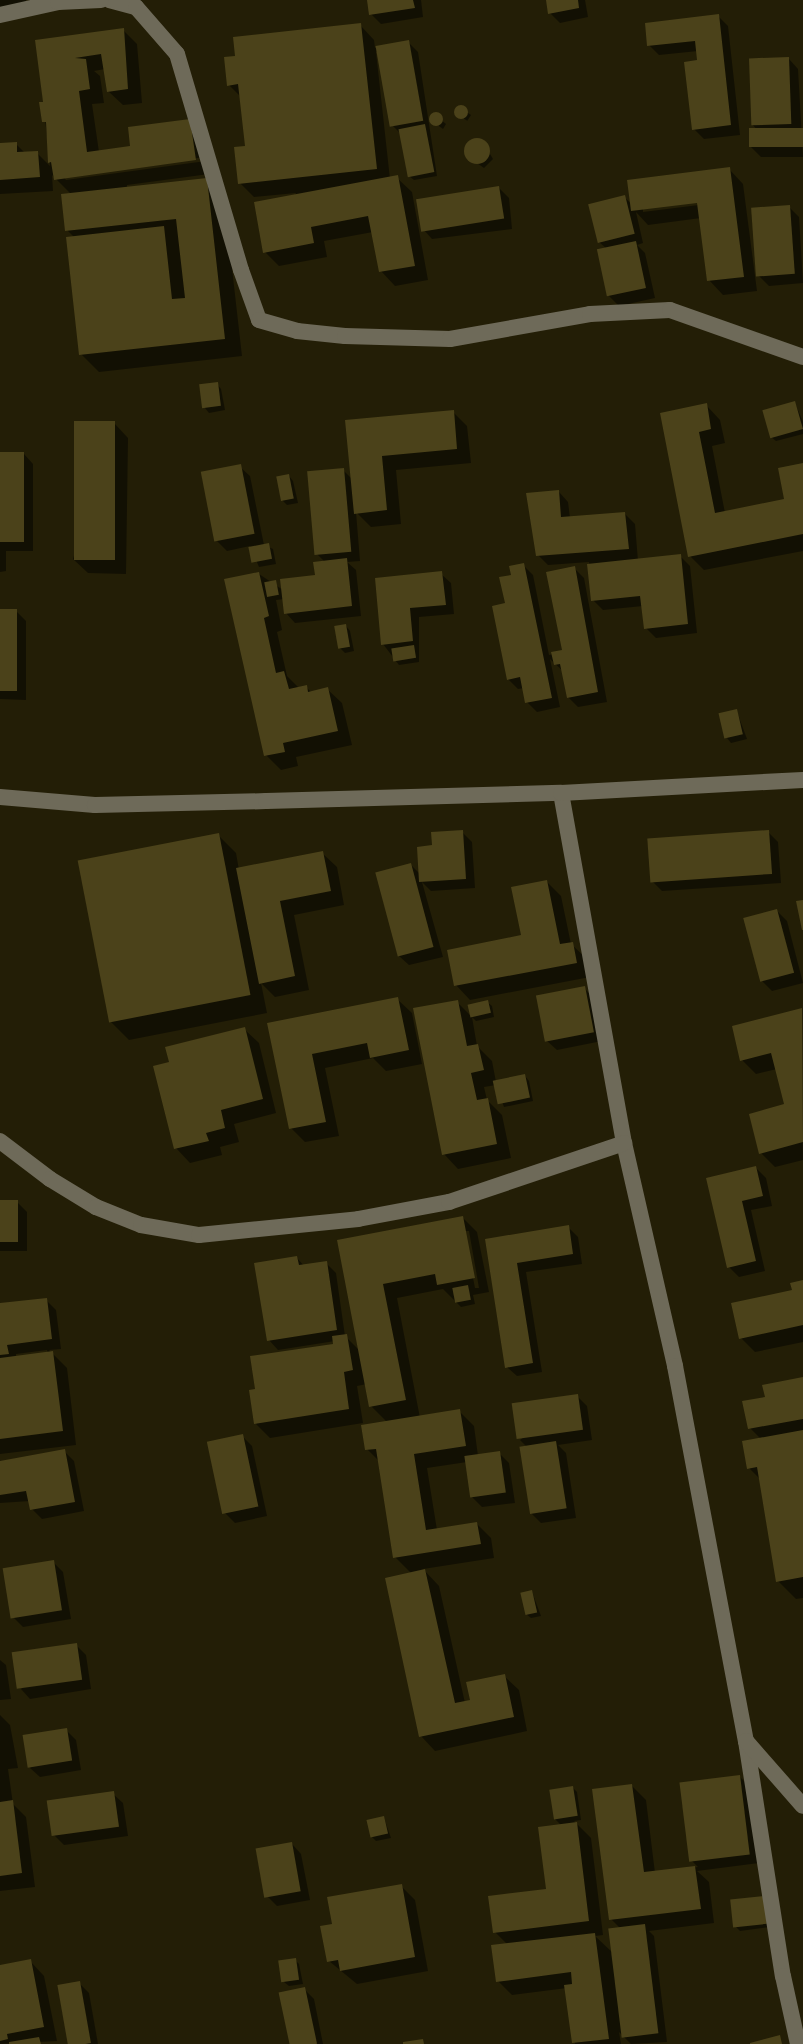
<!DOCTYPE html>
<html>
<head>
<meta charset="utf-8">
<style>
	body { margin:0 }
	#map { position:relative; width:803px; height:2044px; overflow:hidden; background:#231e06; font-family:Rubik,sans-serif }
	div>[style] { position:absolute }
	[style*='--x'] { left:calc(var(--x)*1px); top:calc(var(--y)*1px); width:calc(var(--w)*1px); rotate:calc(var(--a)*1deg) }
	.shadow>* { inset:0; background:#0007; transform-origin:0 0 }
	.building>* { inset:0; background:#4b421a; transform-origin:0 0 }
	.round { border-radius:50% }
	.street>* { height:16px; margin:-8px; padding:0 8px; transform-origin:8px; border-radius:8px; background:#6e6a59 }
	span { translate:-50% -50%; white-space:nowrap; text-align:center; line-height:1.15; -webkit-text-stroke:8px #231e06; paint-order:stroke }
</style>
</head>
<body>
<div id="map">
	<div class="shadow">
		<div style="clip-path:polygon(0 0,26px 0,27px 8px,0 9px)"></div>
		<div style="clip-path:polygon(369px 0,421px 0,423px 17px,381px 24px,371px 14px)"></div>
		<div style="clip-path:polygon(548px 0,585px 0,588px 17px,560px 23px,550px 13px)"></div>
		<div style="clip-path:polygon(718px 16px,728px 26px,740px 135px,704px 139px,694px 129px,698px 51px,659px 55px,649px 45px)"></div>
		<div style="clip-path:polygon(360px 25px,374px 40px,375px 48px,408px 42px,418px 52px,437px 176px,414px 180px,409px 176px,402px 135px,393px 126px,379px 52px,376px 52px,390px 179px,397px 178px,412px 192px,428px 280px,395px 286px,381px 271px,373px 232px,324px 241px,327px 257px,279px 266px,265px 252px,296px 193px,254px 197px,240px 183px,247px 147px,241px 97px,229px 85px)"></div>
		<div style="clip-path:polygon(evenodd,123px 30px,137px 44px,142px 103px,123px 105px,108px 91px,105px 69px,94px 71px,100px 76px,104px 103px,92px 104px,99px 152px,132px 148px,130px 129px,189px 121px,204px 135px,209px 174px,127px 185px,127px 189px,206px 180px,224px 198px,242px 356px,99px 372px,81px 354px,68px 239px,75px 238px,67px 230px,63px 196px,72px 195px,52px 175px,53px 191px,0 194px,0 145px,16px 144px,26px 154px,37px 153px,50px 166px,37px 42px,123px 30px,205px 157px,206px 161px,66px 180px,63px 176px,205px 157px)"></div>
		<div style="clip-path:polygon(789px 59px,798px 69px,803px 157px,761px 157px,751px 147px,758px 131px,752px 124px)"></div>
		<div style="left:460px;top:108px;width:13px;height:7px;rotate:32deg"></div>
		<div style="clip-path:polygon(435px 115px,446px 124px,443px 129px,432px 121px)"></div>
		<div style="clip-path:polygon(483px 142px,493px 159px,484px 168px,467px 156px,470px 143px)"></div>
		<div style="clip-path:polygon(evenodd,729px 169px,743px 184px,757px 291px,723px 295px,709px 280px,701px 218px,648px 225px,636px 212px,643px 243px,637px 245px,645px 253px,655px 298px,619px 306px,609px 296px,607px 249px,599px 242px,624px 197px,633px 205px,729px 169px,707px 200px,707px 204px,643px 212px,643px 208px,707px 200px)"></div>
		<div style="clip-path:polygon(499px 188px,509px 198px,512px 229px,432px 239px,423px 229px)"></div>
		<div style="clip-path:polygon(789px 207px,799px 217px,803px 283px,769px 286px,759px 276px)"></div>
		<div style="clip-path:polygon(217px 384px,221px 389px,225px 410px,209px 413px,205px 408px)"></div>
		<div style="clip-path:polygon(795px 403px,803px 422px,803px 434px,776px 441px,771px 437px)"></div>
		<div style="clip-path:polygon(706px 405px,720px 420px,725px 443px,712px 446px,725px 513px,786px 501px,803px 465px,803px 551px,704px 570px,690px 556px,662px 414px)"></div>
		<div style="clip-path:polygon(453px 412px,467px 426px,471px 463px,396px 470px,401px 524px,371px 527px,356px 512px,360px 561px,347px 562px,356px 570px,361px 616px,295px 623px,286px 613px,284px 599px,276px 600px,282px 630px,277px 632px,287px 676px,298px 687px,306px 687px,312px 693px,327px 689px,342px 703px,352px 745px,296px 757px,298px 766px,281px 770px,266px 755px,259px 574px,283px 590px,317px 577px,325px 562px,316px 553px,343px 470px,353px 480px,348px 422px)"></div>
		<div style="clip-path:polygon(114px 423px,128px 438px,126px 574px,88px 573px,73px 559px)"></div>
		<div style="clip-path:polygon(0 454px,24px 454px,33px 464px,33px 551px,6px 551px,6px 571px,0 572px)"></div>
		<div style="clip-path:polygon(240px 467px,250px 476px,264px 545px,273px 549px,276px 564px,259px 567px,250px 546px,227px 551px,217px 541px)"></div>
		<div style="clip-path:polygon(289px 476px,293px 481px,298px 503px,287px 505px,282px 500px)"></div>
		<div style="clip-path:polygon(559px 492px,568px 502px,570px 518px,625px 514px,635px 524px,638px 561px,680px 556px,690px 566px,697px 633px,656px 638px,646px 628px,643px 606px,603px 610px,593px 600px,589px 562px,548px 565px,538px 555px)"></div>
		<div style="clip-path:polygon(523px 565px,533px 575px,549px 655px,564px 652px,574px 568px,584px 578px,607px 702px,578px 707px,568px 697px,564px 672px,550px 659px,560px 707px,537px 712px,527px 702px,524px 688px,518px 689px,508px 679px,507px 604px,513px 577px)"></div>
		<div style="clip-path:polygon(441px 574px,451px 583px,454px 614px,419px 617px,419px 662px,399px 665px,383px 644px,377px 579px)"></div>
		<div style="clip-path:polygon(0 611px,16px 611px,26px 621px,26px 700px,0 699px)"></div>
		<div style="clip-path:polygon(346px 626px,350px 631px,354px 651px,345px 653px,340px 648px)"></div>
		<div style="clip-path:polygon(737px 712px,747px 739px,731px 743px,727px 738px)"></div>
		<div style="clip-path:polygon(462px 832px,472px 842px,475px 888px,431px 891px,422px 882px,443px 957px,409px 965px,399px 956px,411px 865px,421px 875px,434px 847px)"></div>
		<div style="clip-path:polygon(768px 832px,778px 842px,781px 883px,662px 891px,652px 881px)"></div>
		<div style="clip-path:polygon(218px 835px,236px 853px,239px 870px,322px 853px,337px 867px,344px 905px,294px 915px,309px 990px,275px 997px,261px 983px,267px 1013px,129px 1040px,111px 1022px)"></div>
		<div style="clip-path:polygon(547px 882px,561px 896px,571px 944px,586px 958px,590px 977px,470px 1000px,456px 985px,523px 937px)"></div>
		<div style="clip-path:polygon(777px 911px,787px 921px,803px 983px,772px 991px,762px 981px)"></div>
		<div style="clip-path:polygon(584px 988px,594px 998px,602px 1041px,557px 1050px,547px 1041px)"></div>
		<div style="clip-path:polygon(397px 999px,412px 1013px,422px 1064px,386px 1071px,373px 1058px,325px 1068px,339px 1136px,305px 1142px,291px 1128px,270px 1024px)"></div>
		<div style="clip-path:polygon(457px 1002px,471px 1016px,487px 1002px,492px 1006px,494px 1017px,476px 1021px,472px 1017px,477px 1046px,492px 1061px,496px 1082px,525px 1076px,529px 1081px,533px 1101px,504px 1107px,496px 1085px,484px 1087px,487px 1100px,502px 1115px,511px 1158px,458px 1169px,444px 1154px)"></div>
		<div style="clip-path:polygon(801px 1011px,803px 1160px,775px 1167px,761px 1153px,787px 1106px,777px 1069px,756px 1074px,742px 1060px)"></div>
		<div style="clip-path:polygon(244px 1029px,259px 1043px,276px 1113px,234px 1124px,239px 1142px,220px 1147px,222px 1155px,190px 1163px,176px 1148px,171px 1064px)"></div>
		<div style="clip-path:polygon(756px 1168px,766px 1178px,772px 1206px,751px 1210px,765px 1271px,739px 1277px,729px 1267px,708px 1180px)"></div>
		<div style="clip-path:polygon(0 1202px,17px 1202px,27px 1212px,27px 1251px,0 1251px)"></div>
		<div style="clip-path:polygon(evenodd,463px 1218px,477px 1232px,489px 1292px,473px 1295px,475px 1304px,461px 1307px,443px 1289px,397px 1298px,420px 1418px,459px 1411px,474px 1426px,478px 1456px,499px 1453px,509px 1463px,515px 1503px,482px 1507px,472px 1497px,467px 1462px,427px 1468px,437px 1530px,477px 1524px,491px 1538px,494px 1558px,423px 1569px,439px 1586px,465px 1703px,473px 1701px,504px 1676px,519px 1690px,527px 1731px,435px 1751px,421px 1736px,412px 1574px,395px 1557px,381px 1463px,367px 1449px,388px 1423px,371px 1406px,367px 1384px,357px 1386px,363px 1423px,270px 1438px,256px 1424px,336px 1345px,335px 1341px,278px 1350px,269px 1340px,297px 1258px,305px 1267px,326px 1263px,336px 1273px,345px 1336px,361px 1352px,340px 1242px,463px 1218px,464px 1231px,469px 1231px,479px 1288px,475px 1288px,464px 1231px)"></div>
		<div style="clip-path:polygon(568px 1227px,578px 1237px,582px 1264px,526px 1272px,542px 1372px,517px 1376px,507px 1367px,487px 1240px)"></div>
		<div style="clip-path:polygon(803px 1282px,803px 1342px,755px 1352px,741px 1338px)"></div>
		<div style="clip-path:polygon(evenodd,46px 1300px,56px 1310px,61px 1349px,49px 1350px,67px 1368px,76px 1445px,0 1454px,0 1305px,46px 1300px,47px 1350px,48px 1354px,16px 1358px,16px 1354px,47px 1350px)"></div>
		<div style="clip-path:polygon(803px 1379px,803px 1598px,796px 1599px,778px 1581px,761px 1480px,749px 1468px,762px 1440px,750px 1428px,767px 1399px)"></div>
		<div style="clip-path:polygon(577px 1396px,587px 1406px,592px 1440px,558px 1445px,566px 1453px,576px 1518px,541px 1523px,531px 1513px,527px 1447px,520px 1440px)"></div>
		<div style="clip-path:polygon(242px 1436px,252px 1446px,267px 1516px,235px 1523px,225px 1513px)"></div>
		<div style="clip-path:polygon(64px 1451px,74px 1461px,84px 1511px,42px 1519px,32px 1509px,30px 1501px,0 1503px,0 1463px)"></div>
		<div style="clip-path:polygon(53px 1562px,63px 1572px,71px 1619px,23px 1627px,13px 1617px)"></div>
		<div style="clip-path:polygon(532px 1592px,541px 1616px,531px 1618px,526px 1614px)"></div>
		<div style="clip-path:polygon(76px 1645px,86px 1655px,91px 1689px,30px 1699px,21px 1689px)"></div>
		<div style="clip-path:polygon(0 1660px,6px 1665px,11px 1699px,0 1700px)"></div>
		<div style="clip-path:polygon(0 1715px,10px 1725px,18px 1768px,8px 1769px,13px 1804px,26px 1817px,35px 1887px,0 1891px)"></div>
		<div style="clip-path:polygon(66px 1730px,76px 1740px,81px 1770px,40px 1777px,30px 1768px)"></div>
		<div style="clip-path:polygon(740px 1777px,750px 1787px,759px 1863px,697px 1871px,709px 1882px,714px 1923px,649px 1931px,654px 1936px,667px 2042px,631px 2044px,619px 2032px,621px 2044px,575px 2044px,567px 1988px,512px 1995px,498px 1981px,508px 1945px,495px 1932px,548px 1891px,562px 1826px,555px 1819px,573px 1788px,577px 1792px,581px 1820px,574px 1821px,591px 1838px,603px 1935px,595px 1936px,613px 1953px,621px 1929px,611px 1919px,632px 1786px,646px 1800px,655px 1873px,698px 1867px,691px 1860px)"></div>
		<div style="clip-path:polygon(113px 1794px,123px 1803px,128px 1836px,64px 1845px,54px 1835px)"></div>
		<div style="clip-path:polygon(384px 1818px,391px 1838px,376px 1841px,371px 1836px)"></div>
		<div style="clip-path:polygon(292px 1844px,301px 1854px,310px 1900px,277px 1906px,267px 1896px)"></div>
		<div style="clip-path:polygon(401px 1886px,415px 1900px,428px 1971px,357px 1984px,329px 1961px,334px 1926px)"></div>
		<div style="clip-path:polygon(763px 1898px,770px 1927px,740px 1931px,735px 1926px)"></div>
		<div style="clip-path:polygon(295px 1960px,299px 1964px,303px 1984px,289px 1986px,284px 1982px)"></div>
		<div style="clip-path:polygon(30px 1961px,44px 1976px,57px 2041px,0 2044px,0 1967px)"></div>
		<div style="clip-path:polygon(79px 1983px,89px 1993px,98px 2044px,69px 2044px,59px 1986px)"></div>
		<div style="clip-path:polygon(304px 1989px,314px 1999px,323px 2044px,291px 2044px)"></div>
	</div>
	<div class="building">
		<div style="clip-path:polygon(367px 0,413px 0,415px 8px,369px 15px)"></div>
		<div style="clip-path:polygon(546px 0,578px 0,579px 8px,548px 14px)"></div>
		<div style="clip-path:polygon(719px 14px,731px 125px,692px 130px,684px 62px,697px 60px,695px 41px,647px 46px,645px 23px)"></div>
		<div style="clip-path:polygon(361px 23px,377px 169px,238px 184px,234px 147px,245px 146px,238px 84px,227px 86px,224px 57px,235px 56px,233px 37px)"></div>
		<div style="clip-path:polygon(124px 28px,128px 89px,107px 92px,101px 54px,75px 58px,86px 59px,90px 89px,79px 91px,87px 152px,130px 146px,128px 127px,190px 119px,196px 160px,54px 180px,51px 162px,48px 163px,46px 122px,42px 122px,39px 102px,43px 102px,35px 40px)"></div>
		<div style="left:409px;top:40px;width:82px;height:34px;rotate:80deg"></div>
		<div style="left:789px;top:57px;width:67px;height:40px;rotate:88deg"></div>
		<div class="round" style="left:454px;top:105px;width:14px;height:14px"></div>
		<div class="round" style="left:429px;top:112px;width:14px;height:14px"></div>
		<div style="left:425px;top:124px;width:49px;height:27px;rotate:79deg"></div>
		<div style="left:803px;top:128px;width:19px;height:54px;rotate:90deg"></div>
		<div class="round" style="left:464px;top:138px;width:26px;height:26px"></div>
		<div style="clip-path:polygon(17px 142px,17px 152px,38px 151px,40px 177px,0 180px,0 143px)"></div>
		<div style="clip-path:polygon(730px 167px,744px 277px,707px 281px,697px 203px,631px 211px,627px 180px)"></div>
		<div style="clip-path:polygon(398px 175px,415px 266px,379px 272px,368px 216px,311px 227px,314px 243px,263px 253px,254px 202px)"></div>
		<div style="clip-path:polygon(207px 178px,225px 339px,79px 355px,66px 237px,164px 226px,172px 299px,185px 298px,176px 219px,65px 231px,61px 194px)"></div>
		<div style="left:499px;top:186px;width:33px;height:84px;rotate:81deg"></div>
		<div style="left:625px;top:195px;width:40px;height:38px;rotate:76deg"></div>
		<div style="left:790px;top:205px;width:69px;height:39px;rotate:86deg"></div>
		<div style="left:636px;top:241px;width:48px;height:40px;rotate:78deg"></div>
		<div style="left:218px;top:382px;width:24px;height:19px;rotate:83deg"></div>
		<div style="left:795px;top:401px;width:29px;height:34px;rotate:74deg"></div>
		<div style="clip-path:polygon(707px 403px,711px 429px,699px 432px,715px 513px,784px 499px,778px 468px,803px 463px,803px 534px,688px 557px,660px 413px)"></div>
		<div style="clip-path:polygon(454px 410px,457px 449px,382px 456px,387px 510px,354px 514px,345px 420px)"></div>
		<div style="left:74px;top:421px;width:41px;height:139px"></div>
		<div style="left:0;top:452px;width:24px;height:90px"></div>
		<div style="left:241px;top:464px;width:71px;height:41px;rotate:79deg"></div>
		<div style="left:344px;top:468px;width:84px;height:37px;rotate:85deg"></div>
		<div style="left:289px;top:474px;width:25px;height:13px;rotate:79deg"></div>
		<div style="clip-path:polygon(559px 490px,561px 517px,625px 512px,629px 549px,536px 556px,526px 493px)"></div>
		<div style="left:269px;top:543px;width:16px;height:21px;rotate:79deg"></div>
		<div style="clip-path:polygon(681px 554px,688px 624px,644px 629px,640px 596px,591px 601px,587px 564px)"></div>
		<div style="clip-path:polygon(347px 558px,352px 606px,284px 614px,280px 579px,315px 575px,313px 562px)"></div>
		<div style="clip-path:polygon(524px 563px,552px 698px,525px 703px,520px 677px,507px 680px,492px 606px,505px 603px,499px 577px,511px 575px,509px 566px)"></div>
		<div style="clip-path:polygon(575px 566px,598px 692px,567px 698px,560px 664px,554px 665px,551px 652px,562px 650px,546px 572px)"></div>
		<div style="clip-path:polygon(442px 571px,446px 605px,410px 608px,413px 641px,381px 645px,375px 578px)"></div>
		<div style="clip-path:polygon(259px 572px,269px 616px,264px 618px,276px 673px,284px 671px,289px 689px,307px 685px,308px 692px,328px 687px,338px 731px,283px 743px,285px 752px,264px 756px,224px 579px)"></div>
		<div style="left:276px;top:580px;width:15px;height:12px;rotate:79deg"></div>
		<div style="left:0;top:609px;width:17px;height:82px"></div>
		<div style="left:346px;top:624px;width:23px;height:12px;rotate:80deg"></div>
		<div style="left:414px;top:645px;width:13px;height:23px;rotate:81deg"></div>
		<div style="left:737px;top:709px;width:26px;height:19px;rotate:77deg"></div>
		<div style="clip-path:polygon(463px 830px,466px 879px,419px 882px,417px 847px,432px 845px,431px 832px)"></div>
		<div style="left:769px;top:830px;width:44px;height:122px;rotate:86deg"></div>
		<div style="left:219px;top:833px;width:165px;height:144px;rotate:79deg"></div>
		<div style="clip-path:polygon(323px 851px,331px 891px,280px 901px,295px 976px,259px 984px,236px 868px)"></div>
		<div style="left:411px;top:863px;width:87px;height:37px;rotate:75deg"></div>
		<div style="clip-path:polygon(547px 880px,560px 944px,573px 942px,577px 963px,454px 986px,447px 950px,521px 935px,511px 887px)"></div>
		<div style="clip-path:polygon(803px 900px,803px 930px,802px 930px,796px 901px)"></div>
		<div style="left:777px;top:909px;width:66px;height:35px;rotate:75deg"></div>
		<div style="left:585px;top:986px;width:47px;height:50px;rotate:79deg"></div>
		<div style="clip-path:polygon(398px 997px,409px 1050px,370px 1058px,367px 1043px,312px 1054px,326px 1122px,289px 1129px,267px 1023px)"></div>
		<div style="clip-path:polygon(458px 1000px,467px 1046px,478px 1044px,484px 1070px,471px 1073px,477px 1100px,488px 1098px,497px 1144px,442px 1155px,413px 1008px)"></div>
		<div style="left:488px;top:1000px;width:13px;height:21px;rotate:77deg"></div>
		<div style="clip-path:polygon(802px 1008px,803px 1142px,759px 1154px,749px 1114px,784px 1104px,771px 1053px,740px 1061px,732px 1026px)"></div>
		<div style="clip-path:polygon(245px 1027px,263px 1099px,221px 1110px,225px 1128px,206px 1133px,209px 1141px,174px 1149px,153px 1066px,169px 1062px,165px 1047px)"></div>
		<div style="left:525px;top:1074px;width:24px;height:33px;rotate:78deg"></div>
		<div style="clip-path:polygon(756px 1166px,763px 1196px,742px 1201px,756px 1261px,727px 1268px,706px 1178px)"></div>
		<div style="left:0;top:1200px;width:18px;height:42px"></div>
		<div style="clip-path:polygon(463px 1216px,475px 1278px,437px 1285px,435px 1274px,383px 1284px,406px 1400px,369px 1407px,337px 1240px)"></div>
		<div style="clip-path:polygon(569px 1225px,573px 1254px,517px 1263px,533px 1363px,505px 1368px,485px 1239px)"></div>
		<div style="clip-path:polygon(297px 1256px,299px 1265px,327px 1261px,337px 1330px,267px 1341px,254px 1263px)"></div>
		<div style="clip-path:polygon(803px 1280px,803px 1325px,739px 1339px,731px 1303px,792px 1290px,790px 1283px)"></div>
		<div style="left:468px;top:1285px;width:15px;height:16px;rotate:79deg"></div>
		<div style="clip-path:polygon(47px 1298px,52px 1339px,7px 1345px,9px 1354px,0 1355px,0 1303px)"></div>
		<div style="clip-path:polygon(347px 1334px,353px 1370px,344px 1372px,349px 1409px,254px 1424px,249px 1390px,255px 1389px,250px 1356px,333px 1344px,332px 1336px)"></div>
		<div style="clip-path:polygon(53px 1351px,63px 1431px,0 1439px,0 1358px)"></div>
		<div style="clip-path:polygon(803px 1377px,803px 1419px,748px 1429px,742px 1401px,765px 1397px,762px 1385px)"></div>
		<div style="left:578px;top:1394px;width:36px;height:67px;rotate:82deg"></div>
		<div style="clip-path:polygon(460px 1409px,466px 1446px,414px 1454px,426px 1530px,477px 1522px,481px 1544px,393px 1558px,376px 1449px,365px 1450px,361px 1425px)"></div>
		<div style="clip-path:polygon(803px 1430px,803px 1577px,776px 1582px,757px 1467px,747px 1469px,742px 1441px)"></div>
		<div style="left:243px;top:1434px;width:74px;height:37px;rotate:78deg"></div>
		<div style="left:556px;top:1441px;width:68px;height:37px;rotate:81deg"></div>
		<div style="clip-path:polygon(65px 1449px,75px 1502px,30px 1510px,26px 1491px,0 1495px,0 1461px)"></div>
		<div style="left:500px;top:1451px;width:42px;height:36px;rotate:82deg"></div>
		<div style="left:54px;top:1560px;width:51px;height:52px;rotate:81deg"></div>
		<div style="clip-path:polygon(425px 1569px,455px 1703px,470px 1700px,466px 1682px,505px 1674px,514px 1717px,419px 1737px,385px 1578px)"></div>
		<div style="left:532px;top:1590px;width:23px;height:12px;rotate:77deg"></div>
		<div style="left:77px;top:1643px;width:37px;height:66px;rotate:82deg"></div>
		<div style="left:67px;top:1728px;width:33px;height:45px;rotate:81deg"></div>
		<div style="left:740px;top:1775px;width:80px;height:61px;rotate:83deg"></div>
		<div style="clip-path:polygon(632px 1784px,644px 1872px,695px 1866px,701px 1909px,609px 1920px,592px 1789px)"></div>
		<div style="left:573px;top:1786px;width:30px;height:24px;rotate:81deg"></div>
		<div style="left:114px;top:1791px;width:36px;height:68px;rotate:82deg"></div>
		<div style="clip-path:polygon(13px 1800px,22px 1873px,0 1876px,0 1802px)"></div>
		<div style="left:384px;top:1816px;width:18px;height:18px;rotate:77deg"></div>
		<div style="clip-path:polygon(577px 1822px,589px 1921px,493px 1933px,488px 1896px,546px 1889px,538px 1827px)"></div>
		<div style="left:292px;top:1842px;width:50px;height:37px;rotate:80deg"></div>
		<div style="clip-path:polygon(402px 1884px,415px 1957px,340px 1971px,338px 1960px,327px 1962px,320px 1926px,332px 1924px,327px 1897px)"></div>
		<div style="left:764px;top:1896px;width:28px;height:34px;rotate:84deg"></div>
		<div style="left:645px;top:1924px;width:110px;height:37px;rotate:83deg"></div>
		<div style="clip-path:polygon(595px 1933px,609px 2039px,572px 2043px,564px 1985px,572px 1984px,571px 1972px,496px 1982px,491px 1945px)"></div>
		<div style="left:296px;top:1958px;width:22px;height:18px;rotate:82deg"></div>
		<div style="clip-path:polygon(31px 1959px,44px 2027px,7px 2034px,8px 2039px,0 2041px,0 1965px)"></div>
		<div style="left:80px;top:1981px;width:63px;height:23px;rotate:80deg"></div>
		<div style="left:305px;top:1987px;width:58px;height:27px;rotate:78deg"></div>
		<div style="clip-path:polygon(780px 2035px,782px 2044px,750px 2044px,750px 2043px)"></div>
		<div style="clip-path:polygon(39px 2037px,41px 2044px,9px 2044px,9px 2042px)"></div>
		<div style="clip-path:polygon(423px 2039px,424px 2044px,403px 2044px,403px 2042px)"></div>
	</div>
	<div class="street">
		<div style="--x:109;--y:0;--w:28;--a:15"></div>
		<div style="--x:136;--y:7;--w:62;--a:48.9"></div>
		<div style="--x:177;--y:54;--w:225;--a:73.5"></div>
		<div style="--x:241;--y:270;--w:53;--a:70.2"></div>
		<div style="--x:259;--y:320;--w:40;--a:16"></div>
		<div style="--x:297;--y:331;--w:48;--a:5.9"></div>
		<div style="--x:345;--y:336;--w:105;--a:1.6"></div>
		<div style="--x:450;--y:339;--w:142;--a:-10.1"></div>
		<div style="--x:590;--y:314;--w:80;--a:-2.9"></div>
		<div style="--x:670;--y:310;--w:141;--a:19.5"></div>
		<div style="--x:0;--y:15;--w:59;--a:-12.6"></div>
		<div style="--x:58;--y:2;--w:43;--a:-2.7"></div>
		<div style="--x:561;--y:793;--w:356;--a:79.8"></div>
		<div style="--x:624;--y:1143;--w:229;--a:77.1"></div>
		<div style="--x:675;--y:1366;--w:382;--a:79.3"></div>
		<div style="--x:746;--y:1741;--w:238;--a:81.1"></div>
		<div style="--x:783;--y:1976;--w:70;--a:77.6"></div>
		<div style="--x:0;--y:797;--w:95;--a:4.8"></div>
		<div style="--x:95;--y:805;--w:171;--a:-1.3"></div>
		<div style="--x:266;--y:801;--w:295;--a:-1.6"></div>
		<div style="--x:561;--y:793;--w:242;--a:-3.1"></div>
		<div style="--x:0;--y:1141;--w:63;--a:37.2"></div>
		<div style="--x:50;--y:1179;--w:54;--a:31.3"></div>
		<div style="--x:96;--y:1207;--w:48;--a:21.8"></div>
		<div style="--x:141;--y:1225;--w:59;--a:9.8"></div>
		<div style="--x:199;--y:1235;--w:160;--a:-5.7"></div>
		<div style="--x:358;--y:1219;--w:93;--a:-10.6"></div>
		<div style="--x:449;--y:1202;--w:185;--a:-18.6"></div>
		<div style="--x:746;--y:1741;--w:86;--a:48.8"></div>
	</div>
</div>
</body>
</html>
